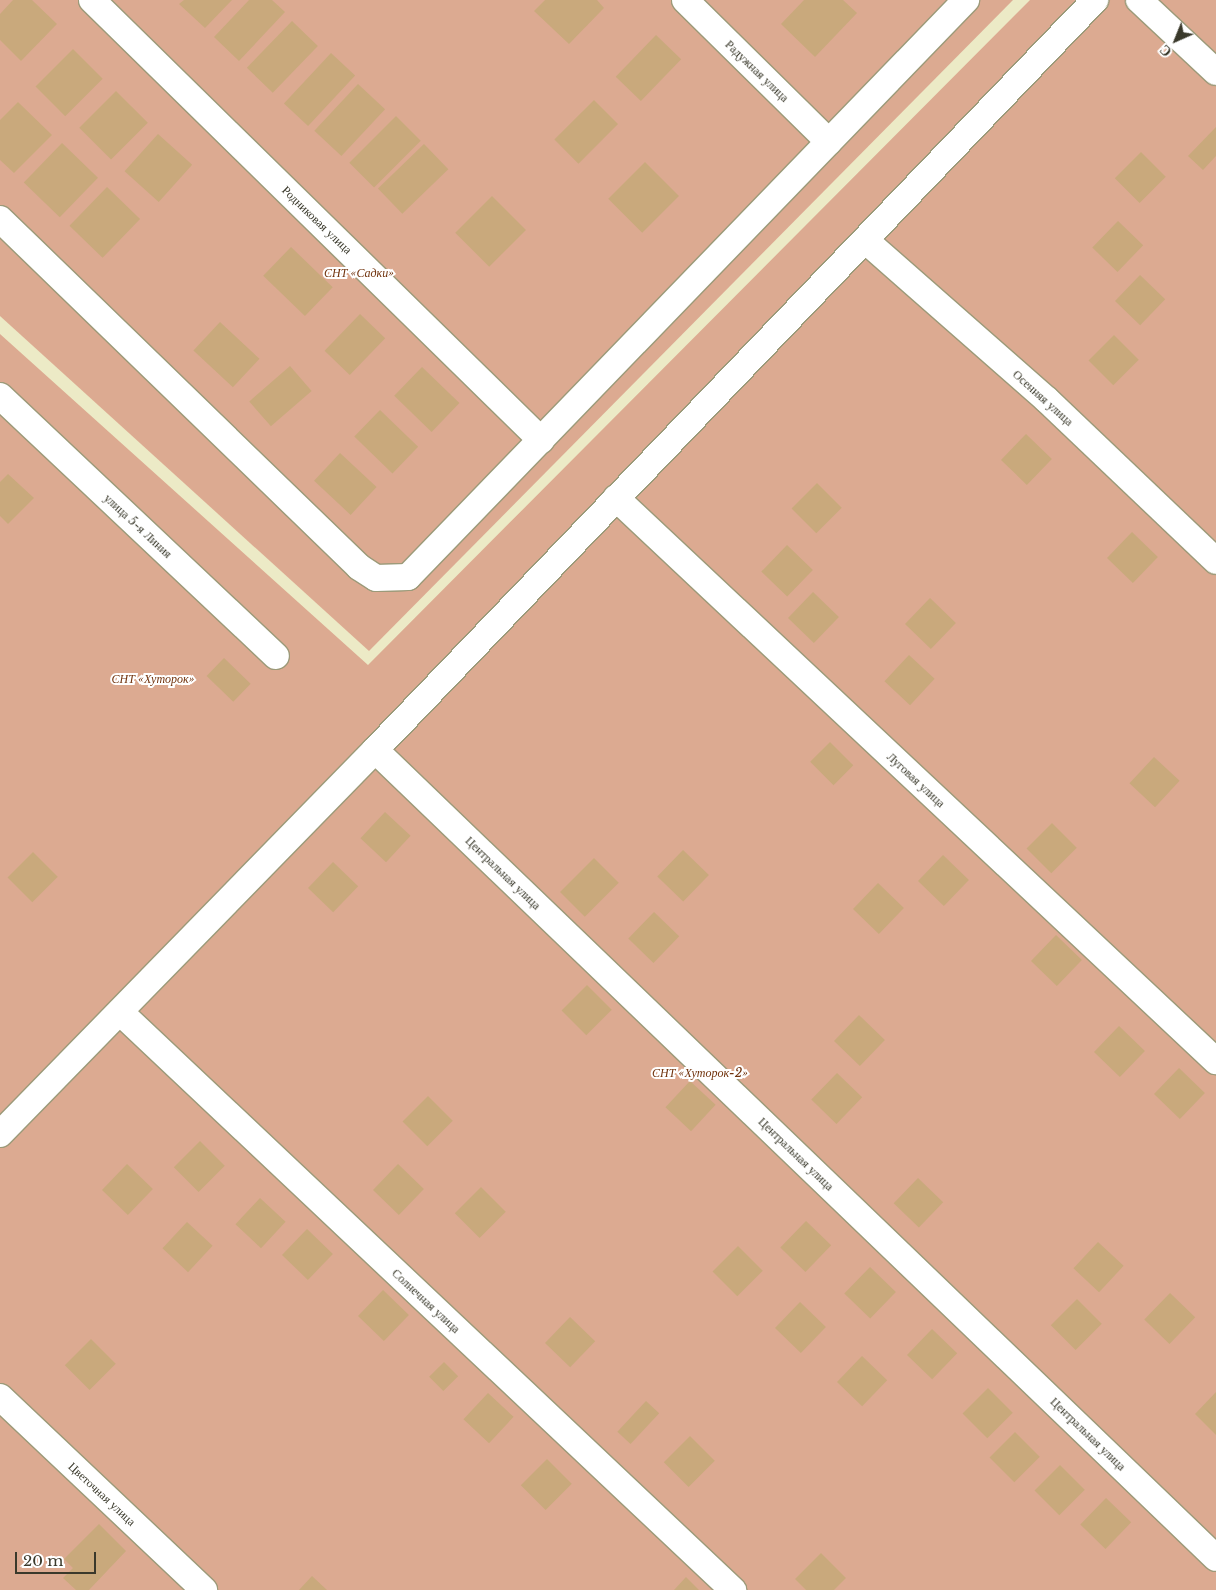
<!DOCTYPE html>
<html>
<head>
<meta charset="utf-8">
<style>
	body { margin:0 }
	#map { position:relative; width:1216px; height:1590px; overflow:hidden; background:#eceac6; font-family:"Libre Baskerville",serif }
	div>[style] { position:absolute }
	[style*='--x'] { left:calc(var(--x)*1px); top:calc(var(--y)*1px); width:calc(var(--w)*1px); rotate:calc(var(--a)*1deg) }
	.green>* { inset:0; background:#dcaa91 }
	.building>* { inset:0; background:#c9a97c; transform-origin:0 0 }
	.roads { filter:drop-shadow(1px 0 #9c9a79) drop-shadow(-1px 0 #9c9a79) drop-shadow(0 1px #9c9a79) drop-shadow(0 -1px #9c9a79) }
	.minor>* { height:26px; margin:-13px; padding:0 13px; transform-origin:13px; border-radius:13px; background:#fff }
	span { translate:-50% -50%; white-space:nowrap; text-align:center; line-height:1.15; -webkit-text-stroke:4px #fff; paint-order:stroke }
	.street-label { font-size:12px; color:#3a392b }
	.park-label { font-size:12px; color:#71330d; font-style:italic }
	.north { position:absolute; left:1151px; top:15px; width:50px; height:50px; -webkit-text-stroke:4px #fff; paint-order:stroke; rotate:224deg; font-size:14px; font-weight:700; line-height:20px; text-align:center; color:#3a392b }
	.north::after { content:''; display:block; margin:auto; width:18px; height:22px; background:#3a392b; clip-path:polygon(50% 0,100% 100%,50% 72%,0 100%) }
	.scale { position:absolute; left:15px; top:1552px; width:81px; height:22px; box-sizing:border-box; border:2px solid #3a392b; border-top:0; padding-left:6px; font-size:15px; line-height:18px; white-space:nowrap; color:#3a392b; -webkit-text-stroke:4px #fff; paint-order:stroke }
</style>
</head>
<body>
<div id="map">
	<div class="green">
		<div style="clip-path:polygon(0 0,1013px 0,369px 651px,0 316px)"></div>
		<div style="clip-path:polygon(1030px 0,1216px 0,1216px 1590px,0 1590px,0 334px,368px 665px)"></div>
	</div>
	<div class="building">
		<div style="clip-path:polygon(13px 0,32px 0,57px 24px,21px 61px,0 40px,0 14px)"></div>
		<div style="clip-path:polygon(184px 0,232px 0,205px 28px,179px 4px)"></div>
		<div style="clip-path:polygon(249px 0,272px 0,285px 12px,239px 61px,214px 37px)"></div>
		<div style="clip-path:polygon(545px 0,597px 0,604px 8px,569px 44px,534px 11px)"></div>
		<div style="clip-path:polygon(804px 0,843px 0,857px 13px,815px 57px,781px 24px)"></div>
		<div style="left:292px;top:21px;width:36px;height:65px;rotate:44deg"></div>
		<div style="left:656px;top:35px;width:35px;height:58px;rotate:44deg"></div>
		<div style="left:73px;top:49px;width:42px;height:53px;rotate:45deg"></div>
		<div style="left:331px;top:53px;width:33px;height:69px;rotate:43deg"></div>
		<div style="left:358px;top:84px;width:37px;height:64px;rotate:43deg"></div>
		<div style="left:116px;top:91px;width:45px;height:52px;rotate:45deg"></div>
		<div style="left:594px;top:100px;width:34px;height:56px;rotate:45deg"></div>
		<div style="clip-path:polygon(18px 102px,52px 135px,14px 173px,0 160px,0 120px)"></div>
		<div style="left:396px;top:116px;width:35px;height:66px;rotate:45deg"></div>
		<div style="clip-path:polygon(1216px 127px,1216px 156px,1203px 170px,1188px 156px)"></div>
		<div style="left:158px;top:134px;width:46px;height:50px;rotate:42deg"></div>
		<div style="left:62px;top:143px;width:50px;height:55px;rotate:44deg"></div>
		<div style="left:424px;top:144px;width:35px;height:64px;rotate:46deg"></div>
		<div style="left:1141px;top:152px;width:35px;height:37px;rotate:45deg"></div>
		<div style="left:645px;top:162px;width:48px;height:52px;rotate:45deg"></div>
		<div style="left:107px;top:187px;width:46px;height:54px;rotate:44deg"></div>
		<div style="left:492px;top:196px;width:48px;height:52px;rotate:45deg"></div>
		<div style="left:1118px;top:221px;width:35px;height:37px;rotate:44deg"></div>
		<div style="left:291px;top:247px;width:58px;height:40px;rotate:44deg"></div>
		<div style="left:1140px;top:275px;width:35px;height:36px;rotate:44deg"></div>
		<div style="left:360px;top:314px;width:35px;height:51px;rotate:44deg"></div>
		<div style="left:220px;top:322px;width:54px;height:39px;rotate:43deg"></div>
		<div style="left:1114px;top:335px;width:35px;height:36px;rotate:45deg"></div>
		<div style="left:290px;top:366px;width:33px;height:54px;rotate:49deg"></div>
		<div style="left:422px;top:367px;width:52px;height:40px;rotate:44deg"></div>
		<div style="left:380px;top:410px;width:53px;height:37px;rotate:44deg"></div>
		<div style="left:1026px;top:434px;width:36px;height:36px;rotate:44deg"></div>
		<div style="left:340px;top:453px;width:50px;height:38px;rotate:43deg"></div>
		<div style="clip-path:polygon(8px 474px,34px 498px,8px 524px,0 516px,0 482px)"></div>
		<div style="left:817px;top:483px;width:35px;height:36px;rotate:45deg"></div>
		<div style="left:1132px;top:532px;width:36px;height:36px;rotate:44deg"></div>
		<div style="left:787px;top:545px;width:36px;height:37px;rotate:44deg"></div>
		<div style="left:813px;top:592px;width:36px;height:36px;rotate:44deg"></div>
		<div style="left:930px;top:598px;width:36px;height:36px;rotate:44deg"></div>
		<div style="left:909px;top:655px;width:35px;height:36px;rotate:43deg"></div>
		<div style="left:224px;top:658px;width:37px;height:25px;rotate:44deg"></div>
		<div style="left:830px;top:742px;width:33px;height:28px;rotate:45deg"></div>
		<div style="left:1154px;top:757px;width:35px;height:36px;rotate:43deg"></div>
		<div style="left:385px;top:812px;width:35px;height:36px;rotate:43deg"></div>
		<div style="left:1052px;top:823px;width:35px;height:36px;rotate:45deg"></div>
		<div style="left:683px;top:850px;width:36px;height:37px;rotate:44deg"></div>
		<div style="left:33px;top:852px;width:35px;height:36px;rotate:45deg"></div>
		<div style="left:943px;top:855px;width:36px;height:36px;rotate:44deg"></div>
		<div style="left:594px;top:858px;width:35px;height:48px;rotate:45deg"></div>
		<div style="left:333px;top:862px;width:35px;height:36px;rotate:44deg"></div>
		<div style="left:878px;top:883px;width:36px;height:36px;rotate:44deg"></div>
		<div style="left:654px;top:912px;width:35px;height:37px;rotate:44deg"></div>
		<div style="left:1056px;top:935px;width:36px;height:36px;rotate:44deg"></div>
		<div style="left:587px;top:985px;width:35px;height:36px;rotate:45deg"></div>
		<div style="left:859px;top:1015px;width:36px;height:36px;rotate:44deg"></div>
		<div style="left:1119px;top:1026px;width:36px;height:36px;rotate:44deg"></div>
		<div style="left:1179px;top:1068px;width:36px;height:36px;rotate:44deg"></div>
		<div style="left:837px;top:1073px;width:35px;height:37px;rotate:44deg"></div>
		<div style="left:690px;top:1081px;width:35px;height:36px;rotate:43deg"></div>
		<div style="left:428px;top:1096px;width:35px;height:36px;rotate:45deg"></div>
		<div style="left:200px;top:1141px;width:35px;height:37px;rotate:45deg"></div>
		<div style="left:127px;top:1164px;width:36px;height:36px;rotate:44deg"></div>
		<div style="left:398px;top:1164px;width:36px;height:36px;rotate:44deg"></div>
		<div style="left:918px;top:1178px;width:35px;height:35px;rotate:44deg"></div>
		<div style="left:481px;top:1187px;width:35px;height:37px;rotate:45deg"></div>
		<div style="left:260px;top:1198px;width:35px;height:36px;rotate:43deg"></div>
		<div style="left:806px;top:1221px;width:35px;height:37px;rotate:44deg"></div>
		<div style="left:187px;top:1222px;width:35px;height:36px;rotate:43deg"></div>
		<div style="left:307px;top:1229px;width:36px;height:36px;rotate:44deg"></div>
		<div style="left:1098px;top:1242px;width:35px;height:36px;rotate:43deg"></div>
		<div style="left:738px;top:1246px;width:35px;height:36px;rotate:45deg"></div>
		<div style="left:870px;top:1267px;width:36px;height:37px;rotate:44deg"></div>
		<div style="left:383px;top:1290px;width:36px;height:36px;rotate:44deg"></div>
		<div style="left:1170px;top:1293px;width:35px;height:37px;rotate:44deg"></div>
		<div style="left:1077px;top:1299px;width:35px;height:37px;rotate:45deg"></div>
		<div style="left:800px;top:1302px;width:36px;height:36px;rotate:44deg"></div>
		<div style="left:570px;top:1317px;width:35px;height:36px;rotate:44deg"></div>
		<div style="left:932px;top:1329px;width:35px;height:36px;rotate:44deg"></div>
		<div style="left:91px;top:1339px;width:35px;height:37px;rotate:45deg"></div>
		<div style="left:862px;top:1356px;width:35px;height:36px;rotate:44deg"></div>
		<div style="left:444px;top:1362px;width:20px;height:21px;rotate:45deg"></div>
		<div style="left:988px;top:1388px;width:35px;height:36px;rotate:45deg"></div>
		<div style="clip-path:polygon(1216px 1392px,1216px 1435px,1195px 1414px)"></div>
		<div style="left:488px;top:1393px;width:35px;height:36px;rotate:43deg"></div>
		<div style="left:646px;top:1401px;width:18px;height:42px;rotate:43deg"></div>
		<div style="left:1015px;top:1432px;width:35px;height:36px;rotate:45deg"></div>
		<div style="left:690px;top:1436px;width:35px;height:37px;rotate:45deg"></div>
		<div style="left:547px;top:1459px;width:35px;height:37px;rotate:45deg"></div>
		<div style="left:1060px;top:1465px;width:35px;height:36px;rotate:45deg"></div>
		<div style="left:1106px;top:1498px;width:35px;height:37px;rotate:44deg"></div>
		<div style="clip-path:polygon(99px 1524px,126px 1551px,89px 1590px,76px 1590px,63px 1578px,73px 1568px,64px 1559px)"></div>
		<div style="clip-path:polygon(821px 1553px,846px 1578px,834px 1590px,806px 1590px,795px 1579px)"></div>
		<div style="clip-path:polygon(312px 1576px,327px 1590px,299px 1590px)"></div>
		<div style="clip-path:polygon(686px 1577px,699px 1590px,674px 1590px)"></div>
	</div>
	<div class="roads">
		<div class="minor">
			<div style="--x:92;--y:0;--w:629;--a:44.42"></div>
			<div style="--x:685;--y:0;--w:202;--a:44.6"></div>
			<div style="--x:1139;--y:0;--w:105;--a:43.1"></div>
			<div style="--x:0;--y:219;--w:500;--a:44.1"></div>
			<div style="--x:359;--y:567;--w:20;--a:33"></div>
			<div style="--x:376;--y:578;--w:32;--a:-2"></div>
			<div style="--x:408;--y:577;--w:803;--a:-45.96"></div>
			<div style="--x:865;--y:240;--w:242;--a:41.3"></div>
			<div style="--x:1047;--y:400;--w:233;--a:43.6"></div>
			<div style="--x:0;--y:396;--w:379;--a:43.3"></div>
			<div style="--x:616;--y:498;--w:823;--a:43.18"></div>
			<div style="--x:375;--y:750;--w:1166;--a:43.85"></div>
			<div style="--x:120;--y:1012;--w:843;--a:43.32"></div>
			<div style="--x:0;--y:1134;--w:537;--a:-45.68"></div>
			<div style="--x:375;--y:750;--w:1040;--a:-46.17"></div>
			<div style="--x:0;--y:1397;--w:281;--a:43.4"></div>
		</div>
	</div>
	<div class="street-label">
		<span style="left:757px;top:71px;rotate:44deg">Радужная улица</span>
		<span style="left:317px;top:220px;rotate:44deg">Родниковая улица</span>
		<span style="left:1043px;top:398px;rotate:42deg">Осенняя улица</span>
		<span style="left:138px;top:526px;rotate:43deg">улица 5-я Линия</span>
		<span style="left:916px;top:780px;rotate:43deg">Луговая улица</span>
		<span style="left:503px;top:873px;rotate:44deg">Центральная улица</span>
		<span style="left:796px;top:1154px;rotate:44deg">Центральная улица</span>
		<span style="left:426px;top:1301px;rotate:43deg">Солнечная улица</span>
		<span style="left:1088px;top:1434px;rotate:44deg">Центральная улица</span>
		<span style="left:102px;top:1494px;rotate:43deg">Цветочная улица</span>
	</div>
	<div class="park-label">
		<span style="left:359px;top:273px">СНТ «Садки»</span>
		<span style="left:153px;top:679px">СНТ «Хуторок»</span>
		<span style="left:700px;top:1073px">СНТ «Хуторок-2»</span>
	</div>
	<div class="north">С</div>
	<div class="scale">20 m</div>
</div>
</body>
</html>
